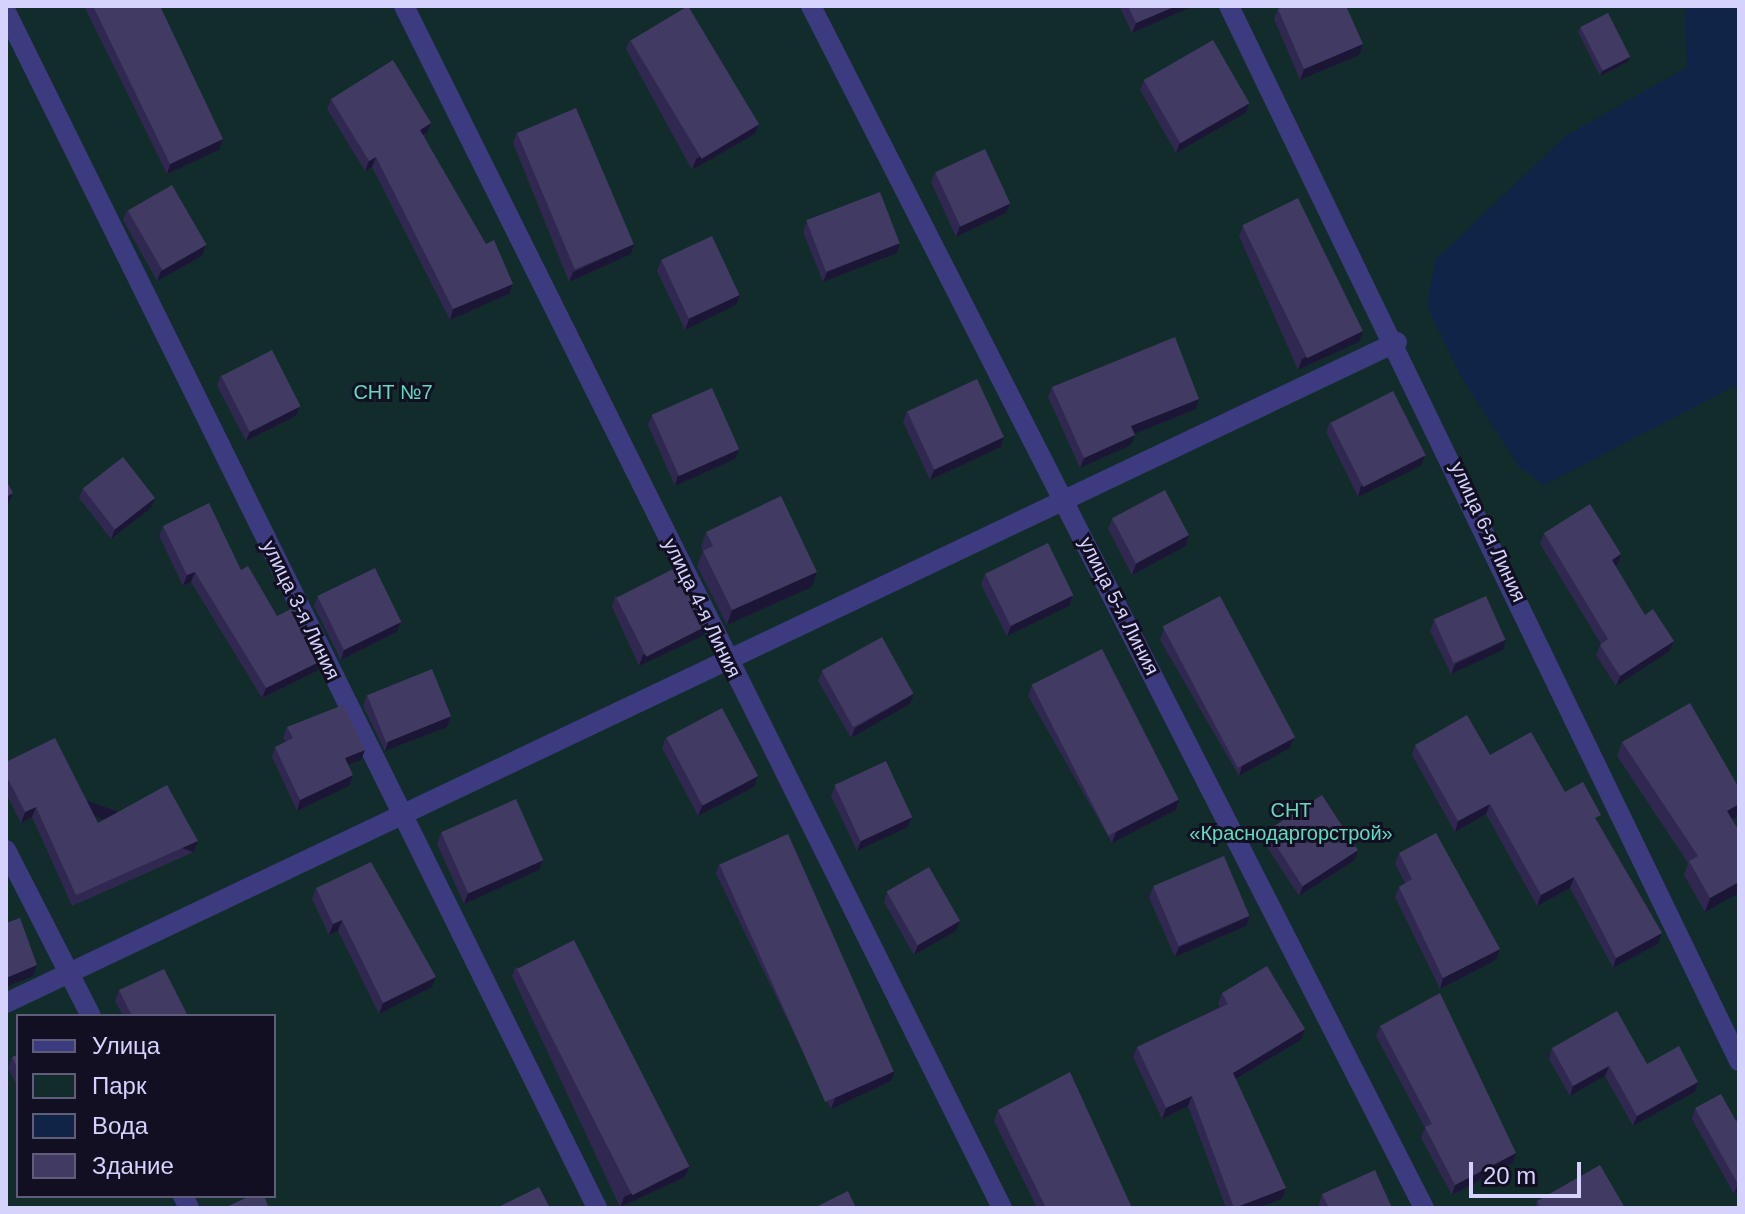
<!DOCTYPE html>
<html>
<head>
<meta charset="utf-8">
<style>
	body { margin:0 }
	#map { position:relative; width:1745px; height:1214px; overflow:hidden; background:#120f23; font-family:Helvetica,sans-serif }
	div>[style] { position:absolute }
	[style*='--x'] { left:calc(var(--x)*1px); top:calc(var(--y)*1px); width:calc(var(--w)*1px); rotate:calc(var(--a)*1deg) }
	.green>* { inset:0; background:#122c2b }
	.water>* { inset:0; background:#0f2446 }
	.service>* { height:20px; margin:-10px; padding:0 10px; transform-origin:10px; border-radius:10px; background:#3d3b80 }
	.minor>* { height:20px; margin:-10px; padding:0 10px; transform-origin:10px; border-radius:10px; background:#3d3b80 }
	.wall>* { inset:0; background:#302850 }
	.shaded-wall>* { inset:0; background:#1c1636; transform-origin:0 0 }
	.building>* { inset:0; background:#413a63; transform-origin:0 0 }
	span { translate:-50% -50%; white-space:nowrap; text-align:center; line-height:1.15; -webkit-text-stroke:6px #120f23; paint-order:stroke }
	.park-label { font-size:20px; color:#60dcbc }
	.street-label { font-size:20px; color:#d6d2fe }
	.frame { position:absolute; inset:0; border:8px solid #d6d2fe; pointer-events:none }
	.legend { position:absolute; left:16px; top:1014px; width:260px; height:184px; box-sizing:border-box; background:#120f23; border:2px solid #605d7b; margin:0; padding:10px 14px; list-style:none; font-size:24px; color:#d6d2fe }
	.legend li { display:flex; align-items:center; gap:16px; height:40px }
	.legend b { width:40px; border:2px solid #605d7b }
	.scale { position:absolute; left:1469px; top:1162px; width:112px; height:36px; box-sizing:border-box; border:4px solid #d6d2fe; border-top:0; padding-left:10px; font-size:24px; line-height:28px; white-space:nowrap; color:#d6d2fe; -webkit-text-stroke:6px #120f23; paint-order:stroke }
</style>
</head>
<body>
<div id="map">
	<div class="green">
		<div style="clip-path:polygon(evenodd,6px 6px,1739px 6px,1739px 1208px,6px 1208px,6px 6px,18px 1016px,274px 1016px,274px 1196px,18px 1196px,18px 1016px)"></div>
	</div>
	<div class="water">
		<div style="clip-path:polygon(1685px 6px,1739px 6px,1739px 384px,1544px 485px,1519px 467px,1460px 375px,1427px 306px,1435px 260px,1567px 135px,1687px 67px)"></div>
	</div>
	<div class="service">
		<div style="--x:6;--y:1003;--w:1540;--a:-25.42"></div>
	</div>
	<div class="minor">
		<div style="--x:404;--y:6;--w:1343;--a:63.55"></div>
		<div style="--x:811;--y:6;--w:1349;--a:62.98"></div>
		<div style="--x:1229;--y:6;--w:1172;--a:64.2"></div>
		<div style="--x:6;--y:12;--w:1334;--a:63.7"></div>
		<div style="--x:6;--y:850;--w:186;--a:62.9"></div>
		<div style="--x:183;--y:1196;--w:13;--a:63"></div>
	</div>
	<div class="wall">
		<div style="clip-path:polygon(84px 6px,160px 6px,219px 150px,167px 174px)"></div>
		<div style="clip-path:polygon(1119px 6px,1194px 6px,1132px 33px)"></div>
		<div style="clip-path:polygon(1278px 9px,1359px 55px,1300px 80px,1274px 19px)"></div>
		<div style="clip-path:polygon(1580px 27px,1628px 62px,1600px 76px,1578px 32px)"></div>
		<div style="clip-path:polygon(630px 39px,759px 124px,755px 134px,692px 170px,626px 49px)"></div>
		<div style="clip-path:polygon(1144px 80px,1249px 103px,1246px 113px,1176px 153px,1140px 90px)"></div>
		<div style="clip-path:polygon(331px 99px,431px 123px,427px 133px,424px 136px,509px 294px,450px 320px,372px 167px,365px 171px,327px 109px)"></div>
		<div style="clip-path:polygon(517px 132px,631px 254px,569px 282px,513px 143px)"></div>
		<div style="clip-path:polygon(935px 172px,1006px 213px,956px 237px,931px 182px)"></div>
		<div style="clip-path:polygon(127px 210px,206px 245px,202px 256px,157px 281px,123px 220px)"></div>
		<div style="clip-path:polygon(807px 221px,900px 243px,897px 253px,823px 282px,803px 232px)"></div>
		<div style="clip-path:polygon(1243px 226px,1359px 342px,1298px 370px,1239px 236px)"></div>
		<div style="clip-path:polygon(661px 260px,740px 295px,736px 305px,685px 330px,657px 271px)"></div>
		<div style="clip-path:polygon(221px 375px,300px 406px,296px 416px,246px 441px,217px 386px)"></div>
		<div style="clip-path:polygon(1052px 387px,1196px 409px,1134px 434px,1131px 445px,1080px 468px,1048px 397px)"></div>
		<div style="clip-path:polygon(907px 411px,1001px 447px,930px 480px,903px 422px)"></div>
		<div style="clip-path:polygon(652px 415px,735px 459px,675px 486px,648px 425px)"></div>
		<div style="clip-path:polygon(1330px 422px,1421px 466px,1358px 497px,1326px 432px)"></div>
		<div style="clip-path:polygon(83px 488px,151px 508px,111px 539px,79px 498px)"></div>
		<div style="clip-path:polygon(1112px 519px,1189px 535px,1186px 546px,1132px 575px,1108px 529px)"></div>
		<div style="clip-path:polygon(163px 526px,241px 570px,277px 616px,321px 661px,317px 671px,262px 698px,191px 582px,183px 586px,159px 536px)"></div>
		<div style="clip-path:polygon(706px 532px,812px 587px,727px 625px,697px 566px,703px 551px,701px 547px)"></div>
		<div style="clip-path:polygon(1544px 533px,1617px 565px,1615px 566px,1645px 615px,1674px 641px,1670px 651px,1616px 686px,1596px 655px,1601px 644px,1540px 544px)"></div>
		<div style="clip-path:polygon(985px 574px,1073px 595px,1069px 606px,1007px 636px,981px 584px)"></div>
		<div style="clip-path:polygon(318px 596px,401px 622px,397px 632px,341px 660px,314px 606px)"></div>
		<div style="clip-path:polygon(615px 596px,703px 636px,639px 666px,612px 607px)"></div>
		<div style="clip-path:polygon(1434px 620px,1503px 650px,1451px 674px,1430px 631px)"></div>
		<div style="clip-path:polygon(1164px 629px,1294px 738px,1290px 748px,1239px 776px,1160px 640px)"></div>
		<div style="clip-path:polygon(822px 671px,910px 704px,851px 738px,818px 681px)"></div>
		<div style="clip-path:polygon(1032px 685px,1179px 799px,1176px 810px,1112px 843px,1028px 696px)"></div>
		<div style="clip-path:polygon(367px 695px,451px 716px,447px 727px,385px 751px,363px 706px)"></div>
		<div style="clip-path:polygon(287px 727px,361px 760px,348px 765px,349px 786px,297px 811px,272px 757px,275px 747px,286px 742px,283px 738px)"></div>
		<div style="clip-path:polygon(666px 737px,754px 787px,698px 816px,662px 748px)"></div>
		<div style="clip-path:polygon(1622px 742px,1739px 788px,1739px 815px,1732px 819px,1739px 831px,1705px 912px,1684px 875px,1688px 863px,1617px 756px)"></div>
		<div style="clip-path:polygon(1415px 745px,1490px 755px,1565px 792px,1598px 822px,1662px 933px,1658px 944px,1613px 968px,1570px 888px,1537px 906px,1486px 814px,1455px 832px,1412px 755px)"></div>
		<div style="clip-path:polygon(6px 762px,98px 823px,198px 841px,194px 852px,72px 906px,32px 817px,21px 823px,6px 793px)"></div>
		<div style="clip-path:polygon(835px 786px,912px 817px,908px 827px,857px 851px,831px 796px)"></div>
		<div style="clip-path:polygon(1267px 831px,1355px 860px,1299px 896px,1263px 841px)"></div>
		<div style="clip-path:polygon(441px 833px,543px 860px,539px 870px,464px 904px,437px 844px)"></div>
		<div style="clip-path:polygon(1399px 853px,1500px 949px,1496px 960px,1440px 989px,1395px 897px,1399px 887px,1405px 883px,1395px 864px)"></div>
		<div style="clip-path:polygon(719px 864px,891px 1081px,831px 1109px,716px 874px)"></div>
		<div style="clip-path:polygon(1153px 887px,1250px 916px,1246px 926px,1175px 957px,1149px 898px)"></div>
		<div style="clip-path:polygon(316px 888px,432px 987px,379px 1014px,338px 931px,329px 935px,312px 899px)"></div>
		<div style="clip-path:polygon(887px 892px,960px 921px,956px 931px,914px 955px,884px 902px)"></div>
		<div style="clip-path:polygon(516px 966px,689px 1167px,685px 1177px,620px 1207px,512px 976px)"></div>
		<div style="clip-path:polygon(119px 990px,188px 1016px,123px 1016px,115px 1001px)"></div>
		<div style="clip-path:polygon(1222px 993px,1305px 1029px,1301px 1040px,1236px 1079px,1286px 1188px,1282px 1199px,1258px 1208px,1226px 1208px,1188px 1106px,1162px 1119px,1133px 1057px,1137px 1047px,1220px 1007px,1218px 1003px)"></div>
		<div style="clip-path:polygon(1380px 1026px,1513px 1163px,1452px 1195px,1421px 1138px,1425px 1128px,1376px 1036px)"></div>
		<div style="clip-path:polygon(1552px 1048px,1647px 1064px,1698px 1082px,1695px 1092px,1633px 1126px,1605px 1076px,1570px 1096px,1549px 1059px)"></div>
		<div style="clip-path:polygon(18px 1055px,18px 1088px,8px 1068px,12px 1057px)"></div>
		<div style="clip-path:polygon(1695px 1108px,1736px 1121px,1739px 1191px,1734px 1194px,1692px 1119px)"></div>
		<div style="clip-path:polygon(998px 1110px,1132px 1208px,1037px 1208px,994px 1121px)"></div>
		<div style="clip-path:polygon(1322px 1194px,1392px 1208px,1320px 1208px,1319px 1204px)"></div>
		<div style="clip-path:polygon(1537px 1201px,1625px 1208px,1534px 1208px)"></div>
	</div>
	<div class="shaded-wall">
		<div style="clip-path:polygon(1176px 6px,1194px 6px,1132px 33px,1136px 23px)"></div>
		<div style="clip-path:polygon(1363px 44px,1359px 55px,1300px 80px,1304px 69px)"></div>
		<div style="clip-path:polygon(1630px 57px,1628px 62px,1600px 76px,1602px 71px)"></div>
		<div style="clip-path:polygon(1249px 103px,1246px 113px,1176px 153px,1180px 142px)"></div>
		<div style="clip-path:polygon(431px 123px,427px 133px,416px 140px,420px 130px)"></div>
		<div style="clip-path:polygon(759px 124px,755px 134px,692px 170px,696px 159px)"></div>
		<div style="clip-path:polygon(223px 139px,219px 150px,167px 174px,170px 164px)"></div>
		<div style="clip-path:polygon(376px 157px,372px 167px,365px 171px,369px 161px)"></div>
		<div style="clip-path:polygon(1010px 203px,1006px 213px,956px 237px,960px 226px)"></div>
		<div style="clip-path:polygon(900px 243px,897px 253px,823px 282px,827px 272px)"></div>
		<div style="clip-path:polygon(634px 244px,631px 254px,569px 282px,573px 272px)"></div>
		<div style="clip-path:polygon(206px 245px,202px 256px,157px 281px,161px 271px)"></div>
		<div style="clip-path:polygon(513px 284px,509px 294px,450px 320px,453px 309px)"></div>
		<div style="clip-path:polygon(740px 295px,736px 305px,685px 330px,689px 319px)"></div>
		<div style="clip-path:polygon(1363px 331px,1359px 342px,1298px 370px,1302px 359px)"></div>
		<div style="clip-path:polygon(1199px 399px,1196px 409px,1127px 437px,1131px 426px)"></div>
		<div style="clip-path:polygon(300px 406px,296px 416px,246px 441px,250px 431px)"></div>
		<div style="clip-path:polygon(1135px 435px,1131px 445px,1080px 468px,1084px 458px)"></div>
		<div style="clip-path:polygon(1004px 437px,1001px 447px,930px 480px,934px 470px)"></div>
		<div style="clip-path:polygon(739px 449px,735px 459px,675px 486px,678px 475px)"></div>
		<div style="clip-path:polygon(1425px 455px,1421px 466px,1358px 497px,1361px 486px)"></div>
		<div style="clip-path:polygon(13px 493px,9px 503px,6px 505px,6px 497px)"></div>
		<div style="clip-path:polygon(155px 498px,151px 508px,111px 539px,115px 529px)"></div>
		<div style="clip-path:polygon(1189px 535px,1186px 546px,1132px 575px,1136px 564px)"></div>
		<div style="clip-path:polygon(1621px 554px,1617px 565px,1608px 570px,1612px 560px)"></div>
		<div style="clip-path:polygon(195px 572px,191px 582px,183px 586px,187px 575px)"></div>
		<div style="clip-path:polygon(817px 572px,812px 587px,727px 625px,732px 610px)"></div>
		<div style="clip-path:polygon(1073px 595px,1069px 606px,1007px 636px,1011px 626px)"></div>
		<div style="clip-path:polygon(401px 622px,397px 632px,341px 660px,344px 650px)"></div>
		<div style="clip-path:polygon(707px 626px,703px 636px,639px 666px,643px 655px)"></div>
		<div style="clip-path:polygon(1506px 640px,1503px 650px,1451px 674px,1455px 664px)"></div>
		<div style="clip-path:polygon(1674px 641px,1670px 651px,1616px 686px,1620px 676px)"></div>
		<div style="clip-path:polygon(321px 661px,317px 671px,262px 698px,266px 688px)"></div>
		<div style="clip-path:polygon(914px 694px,910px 704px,851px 738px,855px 728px)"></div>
		<div style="clip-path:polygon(451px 716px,447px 727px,385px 751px,389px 740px)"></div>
		<div style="clip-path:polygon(1294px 738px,1290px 748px,1239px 776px,1242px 766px)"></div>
		<div style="clip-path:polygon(365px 750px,361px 760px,341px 768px,345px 758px)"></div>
		<div style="clip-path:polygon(353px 775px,349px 786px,297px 811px,300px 800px)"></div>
		<div style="clip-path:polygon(758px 776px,754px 787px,698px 816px,702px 806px)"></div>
		<div style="clip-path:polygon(1179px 799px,1176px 810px,1112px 843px,1116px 832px)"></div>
		<div style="clip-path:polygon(1490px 804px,1486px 814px,1455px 832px,1458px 821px)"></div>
		<div style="clip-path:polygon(1739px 804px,1739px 815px,1722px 825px,1727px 811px)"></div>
		<div style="clip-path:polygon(36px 807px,32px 817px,21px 823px,25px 812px)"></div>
		<div style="clip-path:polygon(912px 817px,908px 827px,857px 851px,861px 841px)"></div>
		<div style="left:198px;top:841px;width:12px;height:133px;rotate:110deg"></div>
		<div style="clip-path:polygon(1358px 850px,1355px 860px,1299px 896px,1303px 886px)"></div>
		<div style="clip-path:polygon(543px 860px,539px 870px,464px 904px,468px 893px)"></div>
		<div style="clip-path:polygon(1574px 877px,1570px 888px,1537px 906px,1541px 895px)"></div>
		<div style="clip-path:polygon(1739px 882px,1739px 893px,1705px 912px,1710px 898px)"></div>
		<div style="clip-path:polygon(1250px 916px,1246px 926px,1175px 957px,1179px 947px)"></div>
		<div style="clip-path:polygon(342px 920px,338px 931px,329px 935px,333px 924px)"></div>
		<div style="clip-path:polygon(960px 921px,956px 931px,914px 955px,918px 945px)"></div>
		<div style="clip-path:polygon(1662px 933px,1658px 944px,1613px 968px,1616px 958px)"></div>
		<div style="clip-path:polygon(1500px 949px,1496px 960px,1440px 989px,1443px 978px)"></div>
		<div style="clip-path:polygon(37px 965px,33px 976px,6px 987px,6px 978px)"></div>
		<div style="clip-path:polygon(436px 977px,432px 987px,379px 1014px,383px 1003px)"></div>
		<div style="clip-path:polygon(1305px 1029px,1301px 1040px,1229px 1083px,1233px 1073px)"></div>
		<div style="clip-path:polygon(1609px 1066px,1605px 1076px,1570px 1096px,1573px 1086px)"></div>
		<div style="clip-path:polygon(895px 1071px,891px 1081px,831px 1109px,835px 1098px)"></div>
		<div style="clip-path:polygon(1698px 1082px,1695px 1092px,1633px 1126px,1637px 1116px)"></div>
		<div style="clip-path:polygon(1192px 1096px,1188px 1106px,1162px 1119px,1166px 1108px)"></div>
		<div style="clip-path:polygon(1516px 1153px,1513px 1163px,1452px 1195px,1455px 1185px)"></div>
		<div style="clip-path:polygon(689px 1167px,685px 1177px,620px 1207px,624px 1197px)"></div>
		<div style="clip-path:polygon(1739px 1183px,1739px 1191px,1734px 1194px,1738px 1184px)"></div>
		<div style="clip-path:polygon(1286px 1188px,1282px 1199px,1258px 1208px,1235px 1208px)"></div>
	</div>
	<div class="building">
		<div style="clip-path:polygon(93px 6px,160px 6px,223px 139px,170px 164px)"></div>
		<div style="left:688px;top:6px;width:138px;height:67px;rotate:59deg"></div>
		<div style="clip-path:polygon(1128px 6px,1176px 6px,1136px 23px)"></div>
		<div style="clip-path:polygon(1285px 6px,1346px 6px,1363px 44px,1304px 69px,1278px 9px)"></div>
		<div style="left:1608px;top:13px;width:49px;height:31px;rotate:63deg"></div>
		<div style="left:1213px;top:40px;width:73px;height:80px;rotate:60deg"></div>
		<div style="clip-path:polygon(393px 60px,431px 123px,420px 130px,486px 244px,494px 240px,513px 284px,453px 309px,376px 157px,369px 161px,331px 99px)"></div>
		<div style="left:576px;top:108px;width:148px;height:64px;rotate:67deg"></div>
		<div style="left:985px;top:149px;width:60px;height:55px;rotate:65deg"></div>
		<div style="left:172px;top:185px;width:69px;height:51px;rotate:60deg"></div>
		<div style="left:880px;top:192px;width:55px;height:79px;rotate:69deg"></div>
		<div style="left:1298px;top:198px;width:148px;height:62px;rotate:64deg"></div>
		<div style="left:712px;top:236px;width:65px;height:56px;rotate:65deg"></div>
		<div style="clip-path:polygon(1175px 337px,1199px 399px,1131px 426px,1135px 435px,1084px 458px,1052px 387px)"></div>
		<div style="left:272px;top:350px;width:63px;height:57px;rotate:63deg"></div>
		<div style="left:977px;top:379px;width:64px;height:77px;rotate:65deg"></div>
		<div style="left:712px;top:388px;width:67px;height:66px;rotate:66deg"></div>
		<div style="left:1393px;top:391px;width:72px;height:70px;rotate:63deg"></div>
		<div style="left:123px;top:457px;width:52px;height:51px;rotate:52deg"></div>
		<div style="clip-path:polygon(6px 480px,13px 493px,6px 497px)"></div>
		<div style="left:1165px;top:490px;width:51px;height:60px;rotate:62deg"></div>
		<div style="clip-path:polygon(781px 496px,817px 572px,732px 610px,703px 551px,713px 546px,706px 532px)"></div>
		<div style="clip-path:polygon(209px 503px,241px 570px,248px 566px,277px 616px,295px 607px,321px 661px,266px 688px,195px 572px,187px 575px,163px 526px)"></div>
		<div style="clip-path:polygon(1590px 504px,1621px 554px,1612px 560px,1645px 615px,1653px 609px,1674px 641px,1620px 676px,1600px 645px,1608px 639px,1544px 533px)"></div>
		<div style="left:1048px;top:543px;width:58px;height:70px;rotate:64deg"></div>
		<div style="left:677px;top:567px;width:66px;height:68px;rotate:63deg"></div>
		<div style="left:375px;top:568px;width:60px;height:64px;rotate:64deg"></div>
		<div style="left:1220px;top:596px;width:160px;height:65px;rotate:62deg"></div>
		<div style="left:1486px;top:596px;width:48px;height:57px;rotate:66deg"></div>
		<div style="left:882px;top:637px;width:65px;height:69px;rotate:61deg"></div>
		<div style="left:1102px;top:649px;width:169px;height:79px;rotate:63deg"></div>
		<div style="left:432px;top:669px;width:51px;height:70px;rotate:68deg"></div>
		<div style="clip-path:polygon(1690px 703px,1739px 788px,1739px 804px,1727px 811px,1739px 831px,1739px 882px,1710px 898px,1689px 861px,1698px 856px,1622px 742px)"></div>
		<div style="clip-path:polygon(343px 705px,365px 750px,345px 758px,353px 775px,300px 800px,275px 747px,293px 738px,287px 727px)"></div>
		<div style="left:722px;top:708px;width:77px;height:63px;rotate:62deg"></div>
		<div style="clip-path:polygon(1467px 715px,1490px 755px,1531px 732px,1565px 792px,1583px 782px,1601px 815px,1595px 818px,1662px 933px,1616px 958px,1574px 877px,1541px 895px,1490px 804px,1458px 821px,1415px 745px)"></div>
		<div style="clip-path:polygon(55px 738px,98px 823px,167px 785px,198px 841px,76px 895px,36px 807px,25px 812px,6px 775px,6px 762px)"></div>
		<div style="left:886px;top:761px;width:62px;height:57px;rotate:65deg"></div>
		<div style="left:1322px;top:795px;width:66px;height:66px;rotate:57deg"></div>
		<div style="left:516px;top:799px;width:67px;height:82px;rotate:66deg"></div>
		<div style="clip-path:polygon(1436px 833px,1500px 949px,1443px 978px,1399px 887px,1412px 879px,1399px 853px)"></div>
		<div style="left:788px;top:834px;width:260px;height:75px;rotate:66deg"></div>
		<div style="left:1224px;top:856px;width:65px;height:77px;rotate:67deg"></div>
		<div style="clip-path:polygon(371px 862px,436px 977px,383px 1003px,342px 920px,333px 924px,316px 888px)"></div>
		<div style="left:929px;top:867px;width:62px;height:49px;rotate:60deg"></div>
		<div style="clip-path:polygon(20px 918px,37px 965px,6px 978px,6px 923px)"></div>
		<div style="left:574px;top:940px;width:254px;height:64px;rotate:63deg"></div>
		<div style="clip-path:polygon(1267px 966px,1305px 1029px,1233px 1073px,1286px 1188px,1234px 1208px,1192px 1096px,1166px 1108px,1137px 1047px,1228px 1004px,1222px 993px)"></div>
		<div style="clip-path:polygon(164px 969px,188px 1016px,132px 1016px,119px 990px)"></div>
		<div style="clip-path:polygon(1440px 993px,1516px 1153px,1455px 1185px,1425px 1127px,1432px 1124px,1380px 1026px)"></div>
		<div style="clip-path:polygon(1617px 1011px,1647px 1064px,1679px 1046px,1698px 1082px,1637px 1116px,1609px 1066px,1573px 1086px,1552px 1048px)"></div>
		<div style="clip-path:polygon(18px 1055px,18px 1070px,12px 1057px)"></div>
		<div style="clip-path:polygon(1070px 1072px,1132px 1208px,1046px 1208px,998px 1110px)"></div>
		<div style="clip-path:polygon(1721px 1094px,1736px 1121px,1739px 1119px,1739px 1183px,1738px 1184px,1695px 1108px)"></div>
		<div style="clip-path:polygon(1600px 1165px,1625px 1208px,1541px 1208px,1537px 1201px)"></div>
		<div style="clip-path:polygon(1375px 1170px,1392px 1208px,1329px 1208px,1322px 1194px)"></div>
		<div style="clip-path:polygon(539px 1187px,550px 1208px,496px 1208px)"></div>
		<div style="clip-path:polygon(848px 1191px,856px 1208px,814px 1208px)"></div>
		<div style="clip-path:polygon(250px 1196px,264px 1196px,269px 1208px,224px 1208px)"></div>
	</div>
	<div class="park-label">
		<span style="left:393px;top:392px">СНТ №7</span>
		<span style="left:1291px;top:822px">СНТ<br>«Краснодаргорстрой»</span>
	</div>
	<div class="street-label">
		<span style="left:1488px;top:532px;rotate:65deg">улица 6-я Линия</span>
		<span style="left:1119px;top:606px;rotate:63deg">улица 5-я Линия</span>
		<span style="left:702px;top:608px;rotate:64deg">улица 4-я Линия</span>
		<span style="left:301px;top:610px;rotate:64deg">улица 3-я Линия</span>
	</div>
	<div class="frame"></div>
	<ul class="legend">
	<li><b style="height:10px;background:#3d3b80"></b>Улица</li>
	<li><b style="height:22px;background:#122c2b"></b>Парк</li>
	<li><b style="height:22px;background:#0f2446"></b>Вода</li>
	<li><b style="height:22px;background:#413a63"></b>Здание</li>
	</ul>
	<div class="scale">20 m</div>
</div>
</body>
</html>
